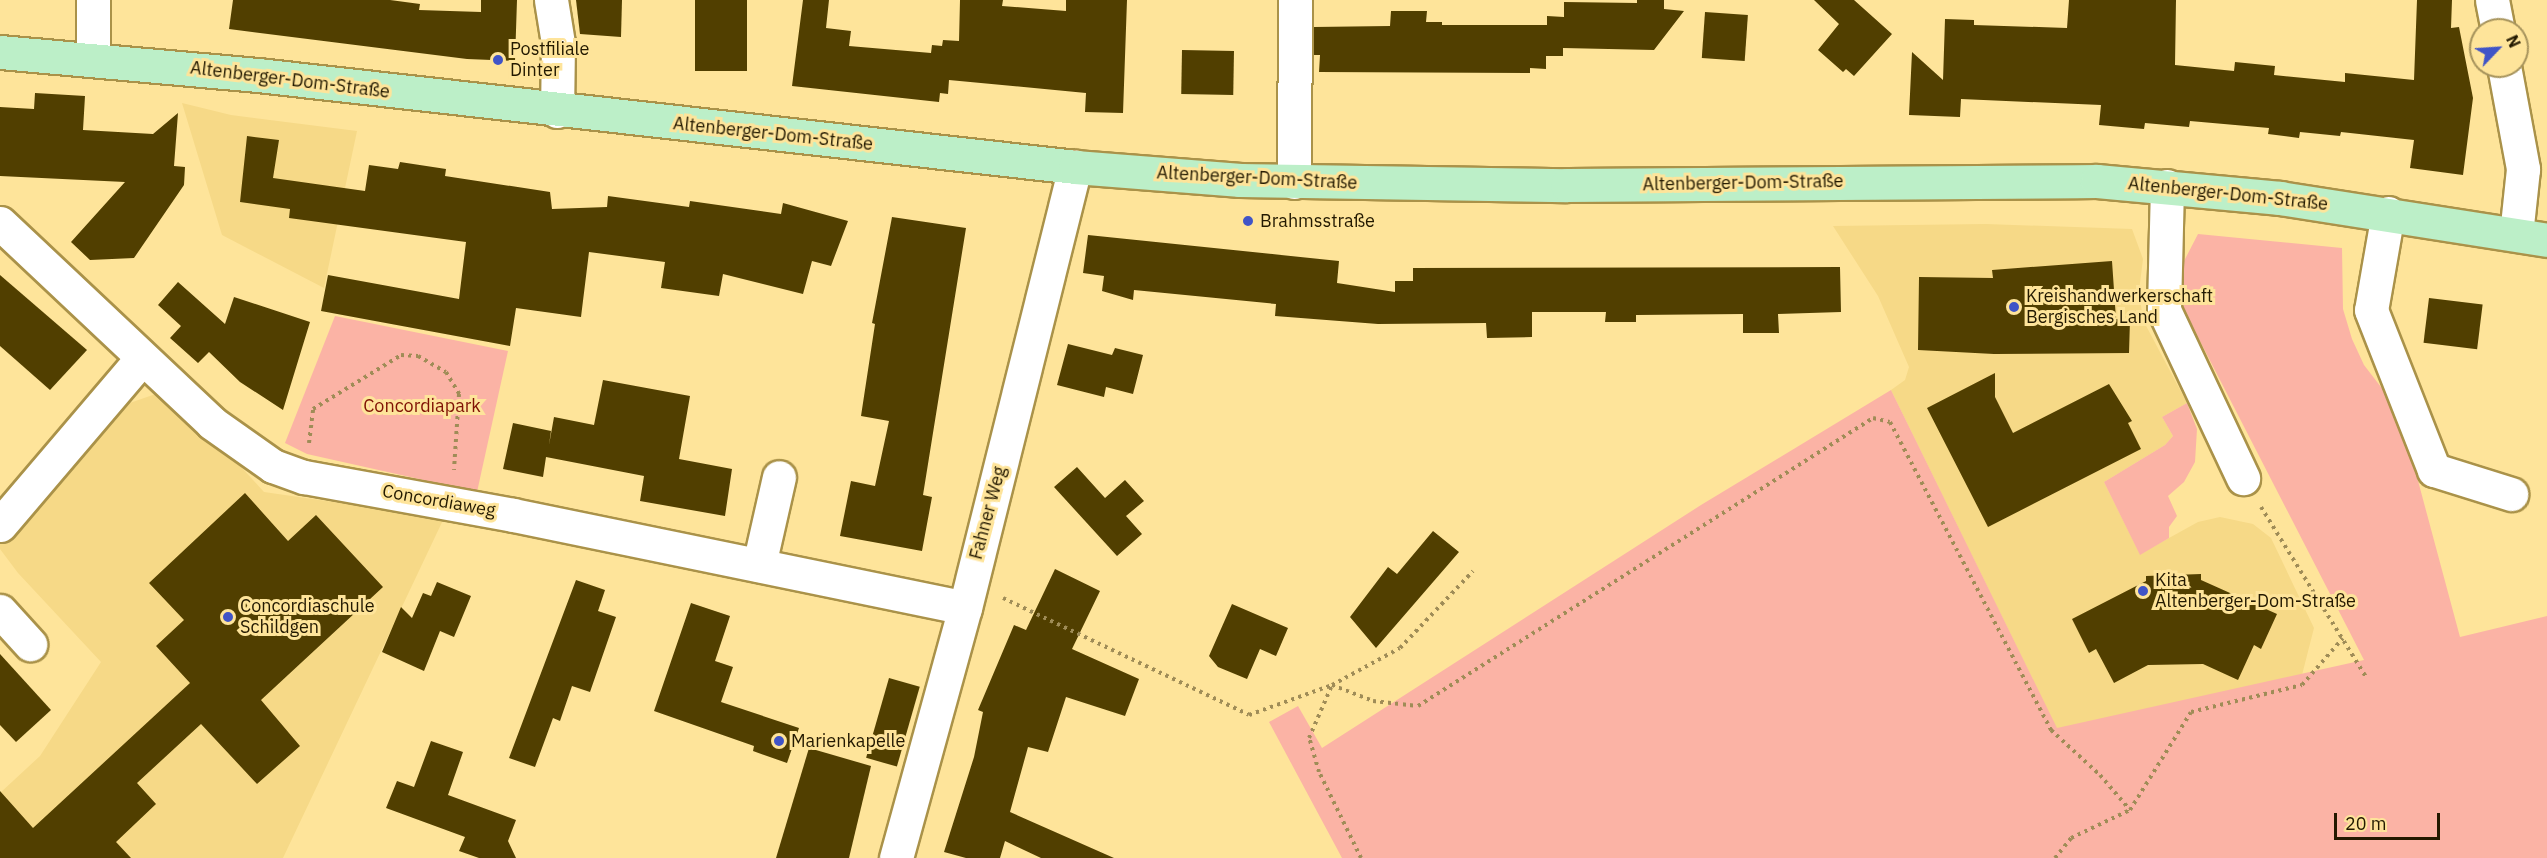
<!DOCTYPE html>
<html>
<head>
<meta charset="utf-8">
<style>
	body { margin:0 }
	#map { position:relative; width:2547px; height:858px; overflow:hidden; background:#fee49a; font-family:"IBM Plex Sans",sans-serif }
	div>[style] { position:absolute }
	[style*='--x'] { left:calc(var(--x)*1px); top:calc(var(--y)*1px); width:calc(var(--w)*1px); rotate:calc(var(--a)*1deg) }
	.built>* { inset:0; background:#f6d987 }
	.green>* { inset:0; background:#fbb3a5 }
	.building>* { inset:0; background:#513f00; transform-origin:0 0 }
	.path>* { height:4px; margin-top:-2px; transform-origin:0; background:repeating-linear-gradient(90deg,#9f8c57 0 3px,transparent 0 7.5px) }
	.roads { filter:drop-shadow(2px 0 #aa9249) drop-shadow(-2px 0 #aa9249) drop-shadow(0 2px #aa9249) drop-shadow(0 -2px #aa9249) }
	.minor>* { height:33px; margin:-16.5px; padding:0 16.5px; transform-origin:16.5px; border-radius:16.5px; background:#fff }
	.major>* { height:33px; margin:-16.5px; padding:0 16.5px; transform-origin:16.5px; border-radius:16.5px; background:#bcefc8 }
	.dots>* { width:16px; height:16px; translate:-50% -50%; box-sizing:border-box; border:3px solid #fee49a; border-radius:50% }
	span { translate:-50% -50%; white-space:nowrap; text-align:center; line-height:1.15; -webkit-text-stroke:6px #fee49a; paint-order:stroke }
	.poi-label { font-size:18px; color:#231900 }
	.left { translate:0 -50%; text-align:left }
	.street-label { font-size:18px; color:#231900 }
	.park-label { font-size:18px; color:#7f1104 }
	.north { position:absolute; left:2469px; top:18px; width:60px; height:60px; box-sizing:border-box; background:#fee49a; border:2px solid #a6935c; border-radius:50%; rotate:65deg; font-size:16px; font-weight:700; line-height:24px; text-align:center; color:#231900 }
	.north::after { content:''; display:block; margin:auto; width:21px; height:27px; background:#4054c7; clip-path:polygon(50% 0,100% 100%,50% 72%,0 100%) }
	.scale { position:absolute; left:2334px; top:813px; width:106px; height:27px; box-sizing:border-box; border:3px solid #231900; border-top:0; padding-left:8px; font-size:18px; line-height:21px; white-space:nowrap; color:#231900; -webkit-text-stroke:4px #fee49a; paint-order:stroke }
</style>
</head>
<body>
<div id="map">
	<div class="built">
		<div style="clip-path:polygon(182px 103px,231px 115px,357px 131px,324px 288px,222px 235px)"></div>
		<div style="clip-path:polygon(1986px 224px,2132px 229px,2143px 259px,2139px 291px,2143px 320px,2187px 403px,2162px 417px,2173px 436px,2165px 445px,2104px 482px,2140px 554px,2198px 522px,2220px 517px,2253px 524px,2271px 538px,2314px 628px,2302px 675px,2057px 729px,1891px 390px,1905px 380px,1909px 367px,1878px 296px,1833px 226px)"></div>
		<div style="clip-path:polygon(170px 389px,264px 492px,444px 518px,283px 858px,0 858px,0 793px,40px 756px,101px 662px,18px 573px,0 549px,0 543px,124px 405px)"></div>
	</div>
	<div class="green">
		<div style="clip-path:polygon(2198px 234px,2342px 248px,2343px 309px,2352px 339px,2364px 365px,2384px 391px,2410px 451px,2460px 637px,2547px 616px,2547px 858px,1342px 858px,1269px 722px,1298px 706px,1322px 748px,1701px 505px,1891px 390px,2057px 728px,2364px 660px,2185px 312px,2181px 296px,2183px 263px)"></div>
		<div style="clip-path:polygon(335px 316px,508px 351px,477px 492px,307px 454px,285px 443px)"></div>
		<div style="clip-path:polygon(2187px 403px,2197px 429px,2195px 462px,2184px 482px,2168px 496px,2177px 516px,2169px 527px,2169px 538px,2140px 555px,2104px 482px,2165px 445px,2173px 436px,2162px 417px)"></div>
	</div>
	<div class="building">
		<div style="clip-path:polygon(233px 0,390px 0,420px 4px,419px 10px,481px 12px,481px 0,517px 0,515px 61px,467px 59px,229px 29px)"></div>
		<div style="clip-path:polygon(576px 0,622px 0,621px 37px,580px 34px)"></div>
		<div style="left:695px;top:0;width:52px;height:71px"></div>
		<div style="clip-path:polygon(803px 0,829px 0,826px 28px,851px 31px,849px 46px,931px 53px,932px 45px,942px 46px,943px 40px,959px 41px,960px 0,1003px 0,1002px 6px,1066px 11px,1066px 0,1127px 0,1123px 113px,1085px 112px,1086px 93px,949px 80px,948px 94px,940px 93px,939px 102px,792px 86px)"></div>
		<div style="clip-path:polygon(1637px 0,1664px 0,1664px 9px,1684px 11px,1654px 50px,1563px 48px,1563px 56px,1546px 56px,1546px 69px,1530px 68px,1530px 73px,1319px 72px,1320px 55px,1313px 55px,1314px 27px,1390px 26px,1391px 11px,1427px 11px,1426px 22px,1442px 22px,1442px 25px,1547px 25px,1547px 16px,1564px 17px,1564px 2px,1637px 3px)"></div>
		<div style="clip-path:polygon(1814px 0,1854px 0,1892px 34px,1854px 76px,1846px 69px,1843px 72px,1818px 50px,1839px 24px)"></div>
		<div style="clip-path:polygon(2069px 0,2176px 0,2175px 65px,2234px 71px,2235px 62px,2275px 66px,2274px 75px,2345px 82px,2345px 73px,2414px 80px,2417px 0,2452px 0,2451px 28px,2459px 27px,2473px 98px,2463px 175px,2410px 168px,2414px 140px,2341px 132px,2340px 136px,2300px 132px,2299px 138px,2268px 134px,2269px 128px,2190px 121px,2189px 127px,2145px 123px,2144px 129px,2099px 125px,2101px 105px,1961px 99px,1960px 117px,1909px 115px,1912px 52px,1943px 80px,1945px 19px,1974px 20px,1974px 25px,2067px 28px)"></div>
		<div style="left:1705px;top:12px;width:43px;height:46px;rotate:4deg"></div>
		<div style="left:1182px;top:50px;width:52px;height:44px;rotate:1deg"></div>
		<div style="clip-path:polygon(35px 93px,85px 96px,83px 130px,153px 134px,178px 113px,174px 166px,185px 167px,184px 185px,134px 258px,90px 260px,71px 242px,125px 182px,0 176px,0 107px,34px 109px)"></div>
		<div style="clip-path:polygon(247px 136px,279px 140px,273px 178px,365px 191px,369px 165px,398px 169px,400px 162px,446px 169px,445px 176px,550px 192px,552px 209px,607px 207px,608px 196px,689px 207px,690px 201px,781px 214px,783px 203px,848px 221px,831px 266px,812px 261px,803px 294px,723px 274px,719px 296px,661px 288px,665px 262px,589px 252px,581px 317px,516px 308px,510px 346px,321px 311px,328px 275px,459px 299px,466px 242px,289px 218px,290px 209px,240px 202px)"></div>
		<div style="clip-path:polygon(892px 217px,966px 228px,923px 495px,932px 497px,922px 551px,840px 536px,851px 481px,875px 486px,889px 421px,861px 416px,875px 324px,872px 323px)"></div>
		<div style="clip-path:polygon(1088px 235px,1339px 261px,1337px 283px,1395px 292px,1395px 281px,1413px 281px,1413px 268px,1840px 267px,1841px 312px,1778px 314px,1779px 333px,1743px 333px,1743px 314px,1636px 315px,1636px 322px,1605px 322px,1606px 312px,1532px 312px,1532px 337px,1487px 338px,1486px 323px,1378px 324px,1275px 316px,1276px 304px,1134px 290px,1133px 300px,1102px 291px,1104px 276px,1083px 273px)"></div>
		<div style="clip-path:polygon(2112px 261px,2116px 319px,2130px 320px,2129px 353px,1994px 354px,1918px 350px,1919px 277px,1993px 278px,1992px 270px)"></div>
		<div style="clip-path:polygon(0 275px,87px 350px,50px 390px,0 346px)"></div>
		<div style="clip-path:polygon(178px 282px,225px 324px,234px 297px,310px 322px,283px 410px,240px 382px,209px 352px,198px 363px,170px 338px,181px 326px,158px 305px)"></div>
		<div style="left:2429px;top:298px;width:54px;height:45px;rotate:7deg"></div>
		<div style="clip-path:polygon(1068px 344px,1112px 355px,1115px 348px,1143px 355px,1133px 394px,1106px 387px,1104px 397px,1057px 385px)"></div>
		<div style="clip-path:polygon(1995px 373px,1995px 397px,2013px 433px,2109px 384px,2132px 421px,2128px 423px,2141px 449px,1988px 527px,1927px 408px)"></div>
		<div style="clip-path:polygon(603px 380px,690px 396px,679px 459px,732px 469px,725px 516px,640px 501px,644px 476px,546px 457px,543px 477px,503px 469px,513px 423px,551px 431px,549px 445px,554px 417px,594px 425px)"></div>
		<div style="clip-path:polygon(1077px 467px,1105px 498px,1125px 480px,1144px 501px,1126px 516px,1142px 534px,1117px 556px,1054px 487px)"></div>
		<div style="clip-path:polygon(245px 493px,288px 541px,316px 515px,383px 587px,261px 700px,300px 746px,257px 784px,201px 724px,137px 783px,156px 804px,116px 842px,131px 858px,0 858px,0 791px,33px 828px,190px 683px,156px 646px,184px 620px,149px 583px)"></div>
		<div style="clip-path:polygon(1433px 531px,1459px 552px,1376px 648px,1350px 617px,1388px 567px,1397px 574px)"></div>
		<div style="clip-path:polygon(1055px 569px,1100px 591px,1072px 649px,1139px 679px,1125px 716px,1066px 697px,1048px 752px,1028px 747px,1010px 812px,1114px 858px,1041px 858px,1005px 841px,1000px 858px,966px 858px,944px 852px,974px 757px,983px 712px,978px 710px,1014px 625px,1026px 630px)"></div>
		<div style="clip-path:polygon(2201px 574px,2201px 580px,2277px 614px,2261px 649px,2254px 645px,2238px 680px,2203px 664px,2148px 665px,2114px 683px,2096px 649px,2089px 653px,2072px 619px,2146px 581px,2146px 576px)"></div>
		<div style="clip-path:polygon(576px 580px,605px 590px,598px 611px,616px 617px,590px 692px,572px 686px,560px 721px,553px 718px,535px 767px,509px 758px)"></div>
		<div style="clip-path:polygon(437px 582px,471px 596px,454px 637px,440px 631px,424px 671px,382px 652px,401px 607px,412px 618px,423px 593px,431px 596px)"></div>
		<div style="clip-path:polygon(691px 603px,730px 616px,715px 661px,733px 667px,721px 702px,799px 728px,787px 763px,753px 751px,754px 746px,654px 711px)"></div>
		<div style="clip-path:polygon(1232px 604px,1288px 628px,1276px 656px,1260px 649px,1247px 679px,1218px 667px,1209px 656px)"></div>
		<div style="clip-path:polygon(0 654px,51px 710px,16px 742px,0 725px)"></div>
		<div style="left:889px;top:678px;width:32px;height:83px;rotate:16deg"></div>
		<div style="clip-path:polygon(431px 741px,463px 752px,448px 795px,516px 820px,508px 841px,516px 858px,479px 858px,459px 851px,465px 837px,386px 808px,397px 781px,414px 787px)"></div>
		<div style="clip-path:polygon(809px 748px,871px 766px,849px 858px,776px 858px)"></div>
	</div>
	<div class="path">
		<div style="--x:309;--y:443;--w:34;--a:-83"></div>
		<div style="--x:313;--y:409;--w:103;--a:-31.5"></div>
		<div style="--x:401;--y:355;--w:17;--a:3"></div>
		<div style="--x:418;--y:356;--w:32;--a:30"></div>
		<div style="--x:446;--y:372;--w:26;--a:59"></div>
		<div style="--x:459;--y:394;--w:76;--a:93.8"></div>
		<div style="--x:2261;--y:507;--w:200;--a:58.3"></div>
		<div style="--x:1003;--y:598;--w:272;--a:25.4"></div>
		<div style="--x:1249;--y:715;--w:88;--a:-19.9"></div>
		<div style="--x:1332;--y:685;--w:77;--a:-28.6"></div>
		<div style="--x:1400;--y:648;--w:106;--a:-46.5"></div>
		<div style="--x:1361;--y:858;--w:96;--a:-116"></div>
		<div style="--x:1319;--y:772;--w:35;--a:-106"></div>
		<div style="--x:1309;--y:738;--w:58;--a:-66.5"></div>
		<div style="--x:1332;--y:685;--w:44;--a:21.3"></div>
		<div style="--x:1373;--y:701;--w:45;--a:6.3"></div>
		<div style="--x:1418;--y:706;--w:538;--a:-32.33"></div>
		<div style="--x:1873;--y:418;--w:17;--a:13"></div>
		<div style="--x:1890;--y:422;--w:348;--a:62.4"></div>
		<div style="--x:2051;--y:730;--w:67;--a:42.6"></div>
		<div style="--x:2100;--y:775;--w:46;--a:49.4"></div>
		<div style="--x:2055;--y:858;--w:26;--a:-51"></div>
		<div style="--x:2071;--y:838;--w:65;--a:-25.4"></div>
		<div style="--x:2130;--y:810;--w:115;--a:-58.1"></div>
		<div style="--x:2191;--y:712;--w:114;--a:-13.7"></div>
		<div style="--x:2302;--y:685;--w:62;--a:-48.9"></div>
	</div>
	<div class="roads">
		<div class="minor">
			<div style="--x:93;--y:0;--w:60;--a:90"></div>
			<div style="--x:551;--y:0;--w:44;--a:80.8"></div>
			<div style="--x:558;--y:43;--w:68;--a:90.8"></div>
			<div style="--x:2492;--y:0;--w:31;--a:79"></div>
			<div style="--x:2504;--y:66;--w:105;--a:79.5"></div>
			<div style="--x:2523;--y:169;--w:65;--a:96.1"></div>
			<div style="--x:1294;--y:182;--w:182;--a:-89.7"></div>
			<div style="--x:2167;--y:186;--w:124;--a:91.4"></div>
			<div style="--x:2164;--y:310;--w:186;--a:64.8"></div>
			<div style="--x:2388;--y:213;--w:98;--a:99.9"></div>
			<div style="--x:2371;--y:310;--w:172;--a:68.5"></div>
			<div style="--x:2434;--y:470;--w:81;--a:17.3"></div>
			<div style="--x:0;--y:223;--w:291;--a:43.3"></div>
			<div style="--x:212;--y:423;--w:75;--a:35.2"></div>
			<div style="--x:273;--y:466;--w:33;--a:20"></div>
			<div style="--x:304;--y:477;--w:212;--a:10.3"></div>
			<div style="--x:513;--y:515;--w:461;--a:11.6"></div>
			<div style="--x:0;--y:525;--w:219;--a:-49.6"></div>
			<div style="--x:759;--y:565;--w:90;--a:-77.2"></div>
			<div style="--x:0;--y:611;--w:45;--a:47.7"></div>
			<div style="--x:896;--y:858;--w:259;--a:-74.6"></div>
			<div style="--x:965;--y:608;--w:455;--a:-76"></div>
		</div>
		<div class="major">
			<div style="--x:0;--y:52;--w:259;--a:5.1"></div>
			<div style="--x:258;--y:75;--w:822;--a:6.42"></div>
			<div style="--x:1075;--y:167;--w:166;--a:4.5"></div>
			<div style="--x:1240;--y:180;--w:327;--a:0.9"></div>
			<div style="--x:1567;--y:185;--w:530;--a:-0.43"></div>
			<div style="--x:2097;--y:181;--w:184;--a:5.3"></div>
			<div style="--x:2280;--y:198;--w:270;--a:8.9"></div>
		</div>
	</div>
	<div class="dots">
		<div style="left:498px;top:60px;background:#4054c7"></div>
		<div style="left:1248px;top:221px;background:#4054c7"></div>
		<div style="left:2014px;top:307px;background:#4054c7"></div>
		<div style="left:2143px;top:591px;background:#4054c7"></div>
		<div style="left:228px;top:617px;background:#4054c7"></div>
		<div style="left:779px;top:741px;background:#4054c7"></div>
	</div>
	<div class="poi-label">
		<span class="left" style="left:510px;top:60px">Postfiliale<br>Dinter</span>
		<span class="left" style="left:1260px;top:221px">Brahmsstraße</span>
		<span class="left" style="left:2026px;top:307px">Kreishandwerkerschaft<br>Bergisches Land</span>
		<span class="left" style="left:2155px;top:591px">Kita<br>Altenberger-Dom-Straße</span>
		<span class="left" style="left:240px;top:617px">Concordiaschule<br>Schildgen</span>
		<span class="left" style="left:791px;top:741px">Marienkapelle</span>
	</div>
	<div class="street-label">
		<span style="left:290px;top:80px;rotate:7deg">Altenberger-Dom-Straße</span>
		<span style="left:773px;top:134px;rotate:6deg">Altenberger-Dom-Straße</span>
		<span style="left:1257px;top:178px;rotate:3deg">Altenberger-Dom-Straße</span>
		<span style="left:1743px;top:183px;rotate:-1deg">Altenberger-Dom-Straße</span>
		<span style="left:2228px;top:194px;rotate:6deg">Altenberger-Dom-Straße</span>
		<span style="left:439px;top:501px;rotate:10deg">Concordiaweg</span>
		<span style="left:988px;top:513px;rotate:-75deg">Fahner Weg</span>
	</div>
	<div class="park-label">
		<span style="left:422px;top:406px">Concordiapark</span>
	</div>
	<div class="north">N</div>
	<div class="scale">20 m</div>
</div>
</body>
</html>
